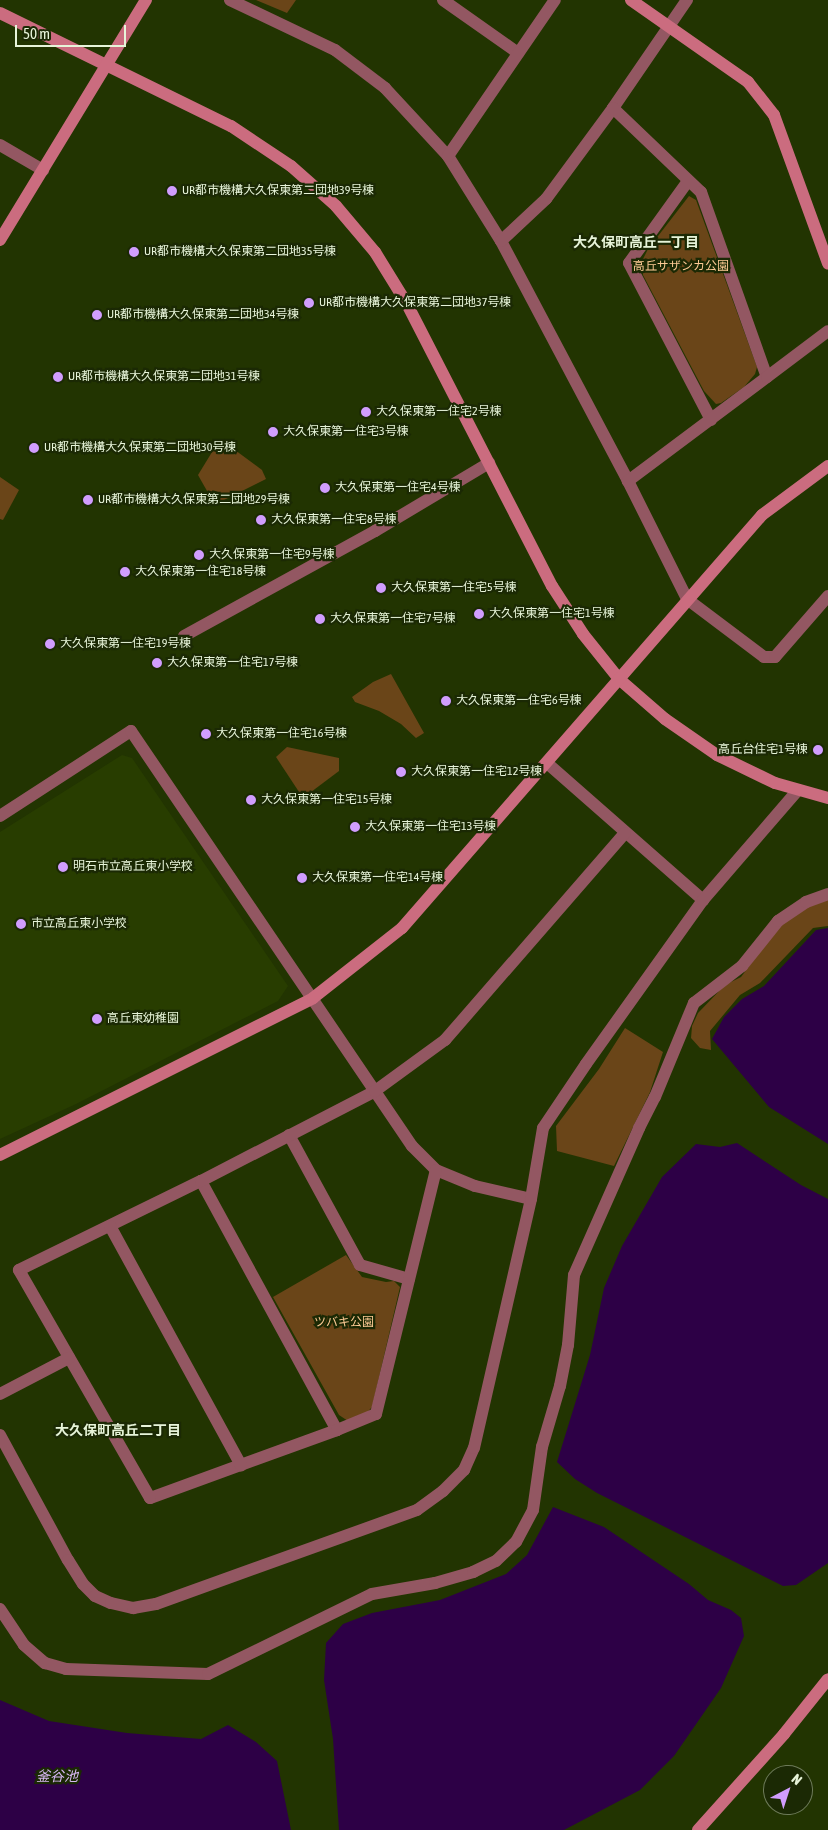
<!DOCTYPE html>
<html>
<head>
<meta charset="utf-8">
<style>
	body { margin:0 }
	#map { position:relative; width:828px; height:1830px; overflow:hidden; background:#223401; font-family:"Asap Condensed","Noto Sans JP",sans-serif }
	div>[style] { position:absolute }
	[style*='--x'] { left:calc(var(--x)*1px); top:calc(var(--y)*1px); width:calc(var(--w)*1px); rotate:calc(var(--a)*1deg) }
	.built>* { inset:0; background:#283d00 }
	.green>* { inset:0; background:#6a4518 }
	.water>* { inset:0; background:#2d0046 }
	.street>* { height:12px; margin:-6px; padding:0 6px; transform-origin:6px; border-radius:6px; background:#935762 }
	.secondary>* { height:12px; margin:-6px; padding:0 6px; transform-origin:6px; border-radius:6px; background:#cb6c7f }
	.dots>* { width:14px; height:14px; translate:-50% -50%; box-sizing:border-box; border:2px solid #1b2904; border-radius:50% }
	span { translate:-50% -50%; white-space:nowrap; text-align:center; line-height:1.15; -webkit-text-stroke:4.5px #1b2904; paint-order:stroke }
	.poi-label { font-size:12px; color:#e7f4d9 }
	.left { translate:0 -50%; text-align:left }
	.right { translate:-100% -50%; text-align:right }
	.park-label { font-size:12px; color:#fdca95 }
	.neighbourhood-label { font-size:14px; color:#e7f4d9; font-weight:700 }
	.water-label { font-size:14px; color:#d6b7f3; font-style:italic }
	.north { position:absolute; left:763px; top:1765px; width:50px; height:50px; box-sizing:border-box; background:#1b2904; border:1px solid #6d7a59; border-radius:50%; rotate:40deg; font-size:14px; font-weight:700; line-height:20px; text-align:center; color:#e7f4d9 }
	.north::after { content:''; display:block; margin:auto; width:18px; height:22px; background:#d19dfe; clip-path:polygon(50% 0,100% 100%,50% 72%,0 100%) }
	.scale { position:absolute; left:15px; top:25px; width:111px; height:22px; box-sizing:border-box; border:2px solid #e7f4d9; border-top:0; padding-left:6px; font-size:15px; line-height:18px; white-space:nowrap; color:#e7f4d9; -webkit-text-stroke:4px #1b2904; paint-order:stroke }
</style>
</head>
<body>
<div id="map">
	<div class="built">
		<div style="clip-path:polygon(122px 755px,132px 758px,288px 986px,278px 1001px,76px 1104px,0 1139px,0 832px)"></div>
	</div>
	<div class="green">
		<div style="clip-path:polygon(256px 0,296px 0,287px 13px)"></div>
		<div style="clip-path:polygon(689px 196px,696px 200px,757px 367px,755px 374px,744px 387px,721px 403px,716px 404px,704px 391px,643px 275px,642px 261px,648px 249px)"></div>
		<div style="clip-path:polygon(220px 439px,262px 470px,266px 479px,220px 502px,211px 498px,198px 475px)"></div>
		<div style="clip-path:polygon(0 477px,19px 490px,3px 520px,0 519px)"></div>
		<div style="clip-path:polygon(391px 674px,424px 733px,416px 738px,401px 724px,379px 711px,355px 702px,352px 697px,373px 682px)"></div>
		<div style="clip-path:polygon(287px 747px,339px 758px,339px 771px,303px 798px,276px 757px)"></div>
		<div style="clip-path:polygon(828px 899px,828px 926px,813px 928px,760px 983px,740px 995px,710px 1031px,711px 1050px,700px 1048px,691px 1038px,692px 1026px,698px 1013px,725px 985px,741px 977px,774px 933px,789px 918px,820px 900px)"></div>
		<div style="clip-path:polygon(625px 1028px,663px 1052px,650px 1092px,614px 1166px,557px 1151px,556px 1126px,599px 1069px)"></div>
		<div style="clip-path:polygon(346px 1255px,362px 1277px,386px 1282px,394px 1281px,400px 1287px,372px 1407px,365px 1415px,348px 1421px,339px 1415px,273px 1297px)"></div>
	</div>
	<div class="water">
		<div style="clip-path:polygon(828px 928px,828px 1144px,769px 1107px,712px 1039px,724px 1017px,742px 999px,764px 986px,816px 930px)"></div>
		<div style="clip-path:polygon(737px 1143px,801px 1185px,828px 1199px,828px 1563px,796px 1585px,783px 1586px,597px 1493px,575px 1479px,557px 1462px,590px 1355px,604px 1288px,622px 1246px,662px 1177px,696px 1144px,720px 1147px)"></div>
		<div style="clip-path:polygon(553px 1507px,604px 1527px,689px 1584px,708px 1600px,731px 1610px,741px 1618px,744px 1636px,721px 1688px,674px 1756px,640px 1790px,564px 1830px,339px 1830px,333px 1739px,324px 1680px,326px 1643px,343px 1624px,372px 1613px,440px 1600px,506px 1574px,527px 1555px)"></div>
		<div style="clip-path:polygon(0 1700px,49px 1721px,127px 1733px,201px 1739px,228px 1725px,256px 1742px,277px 1761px,291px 1830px,0 1830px)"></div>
	</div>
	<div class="street">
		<div style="--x:230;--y:0;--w:116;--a:25.5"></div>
		<div style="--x:335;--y:50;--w:63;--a:37.2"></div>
		<div style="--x:385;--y:88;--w:93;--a:47.2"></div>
		<div style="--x:448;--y:156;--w:100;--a:58.1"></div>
		<div style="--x:501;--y:241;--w:272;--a:62.1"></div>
		<div style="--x:628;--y:481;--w:132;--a:63.4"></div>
		<div style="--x:687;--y:599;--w:96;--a:37"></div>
		<div style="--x:764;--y:657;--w:11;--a:0"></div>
		<div style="--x:775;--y:657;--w:81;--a:-49"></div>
		<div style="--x:443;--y:0;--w:92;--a:35.2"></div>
		<div style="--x:613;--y:108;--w:131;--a:-55.6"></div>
		<div style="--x:0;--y:145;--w:50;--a:30.2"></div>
		<div style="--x:448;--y:156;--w:189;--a:-55.6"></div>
		<div style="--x:688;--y:181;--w:101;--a:125.7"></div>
		<div style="--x:629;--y:263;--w:177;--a:62.4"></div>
		<div style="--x:501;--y:241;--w:62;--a:-43"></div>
		<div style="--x:546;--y:199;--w:113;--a:-53.6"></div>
		<div style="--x:613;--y:108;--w:122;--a:43.7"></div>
		<div style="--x:701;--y:192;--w:196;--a:70.4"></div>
		<div style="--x:767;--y:377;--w:174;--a:143.2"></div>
		<div style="--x:767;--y:377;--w:76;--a:-37"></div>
		<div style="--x:184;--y:636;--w:218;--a:-28.8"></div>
		<div style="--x:375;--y:531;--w:133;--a:-30.8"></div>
		<div style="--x:547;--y:763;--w:208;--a:41.3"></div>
		<div style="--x:0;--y:816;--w:156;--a:-33"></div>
		<div style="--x:131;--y:731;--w:501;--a:55.9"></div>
		<div style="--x:412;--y:1146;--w:34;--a:45"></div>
		<div style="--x:436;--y:1170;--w:42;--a:22.3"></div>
		<div style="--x:475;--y:1186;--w:57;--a:13.1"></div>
		<div style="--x:289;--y:1135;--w:148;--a:61.4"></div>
		<div style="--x:360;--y:1265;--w:51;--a:15.9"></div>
		<div style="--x:201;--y:1181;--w:284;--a:61.4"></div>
		<div style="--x:337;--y:1430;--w:199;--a:160"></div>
		<div style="--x:150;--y:1498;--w:263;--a:-119.9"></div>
		<div style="--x:19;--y:1270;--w:203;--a:-26.1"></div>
		<div style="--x:201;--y:1181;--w:196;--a:-27.3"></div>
		<div style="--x:375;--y:1091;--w:87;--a:-36.1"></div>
		<div style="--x:445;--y:1040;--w:274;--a:-49"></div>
		<div style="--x:110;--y:1226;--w:273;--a:61.3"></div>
		<div style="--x:0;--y:1394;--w:78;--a:-27.6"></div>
		<div style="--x:337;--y:1430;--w:42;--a:-22.3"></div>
		<div style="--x:376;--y:1414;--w:251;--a:-76.2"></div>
		<div style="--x:0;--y:1435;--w:142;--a:61.5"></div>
		<div style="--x:68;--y:1560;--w:28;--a:58"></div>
		<div style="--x:83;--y:1584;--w:17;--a:45"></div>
		<div style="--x:95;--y:1596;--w:17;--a:24"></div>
		<div style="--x:111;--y:1603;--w:23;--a:13"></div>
		<div style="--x:133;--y:1608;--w:23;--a:-10"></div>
		<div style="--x:156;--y:1604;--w:277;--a:-19.8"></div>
		<div style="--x:417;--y:1510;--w:32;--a:-36"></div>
		<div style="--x:443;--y:1491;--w:30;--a:-45"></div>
		<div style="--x:464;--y:1470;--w:24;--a:-66"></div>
		<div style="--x:474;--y:1448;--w:255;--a:-77.1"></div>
		<div style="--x:531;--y:1199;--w:72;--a:-80.4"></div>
		<div style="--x:543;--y:1128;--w:77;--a:-56.1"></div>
		<div style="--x:586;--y:1064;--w:201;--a:-54.5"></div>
		<div style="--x:703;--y:900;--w:144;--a:-49.2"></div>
		<div style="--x:0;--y:1609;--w:43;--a:56.3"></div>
		<div style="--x:24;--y:1645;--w:28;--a:41"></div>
		<div style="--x:45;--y:1663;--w:22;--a:16"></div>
		<div style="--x:66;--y:1669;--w:142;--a:2"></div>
		<div style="--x:208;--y:1674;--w:182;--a:-26"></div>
		<div style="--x:372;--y:1594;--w:64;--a:-9.9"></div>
		<div style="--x:435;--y:1583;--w:40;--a:-16"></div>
		<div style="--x:473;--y:1572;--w:25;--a:-26"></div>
		<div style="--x:496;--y:1561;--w:28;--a:-44"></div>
		<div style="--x:516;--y:1542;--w:36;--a:-62"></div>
		<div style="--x:533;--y:1510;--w:64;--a:-81.9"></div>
		<div style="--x:542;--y:1447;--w:64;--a:-73.6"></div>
		<div style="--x:560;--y:1386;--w:42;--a:-79"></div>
		<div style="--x:568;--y:1345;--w:70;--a:-85.1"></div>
		<div style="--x:574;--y:1275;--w:161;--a:-66.1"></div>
		<div style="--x:639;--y:1128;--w:35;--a:-63"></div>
		<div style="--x:655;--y:1097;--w:102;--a:-67.5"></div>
		<div style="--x:694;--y:1003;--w:61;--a:-37.6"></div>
		<div style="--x:742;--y:966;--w:58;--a:-51.3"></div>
		<div style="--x:778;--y:921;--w:34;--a:-34"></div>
		<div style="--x:806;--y:902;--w:23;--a:-20"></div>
	</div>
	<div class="secondary">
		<div style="--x:631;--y:0;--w:143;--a:35"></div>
		<div style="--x:748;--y:82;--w:42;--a:51.8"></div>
		<div style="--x:774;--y:115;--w:158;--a:70"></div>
		<div style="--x:0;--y:13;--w:257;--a:26.1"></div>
		<div style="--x:231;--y:126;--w:72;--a:33.7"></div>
		<div style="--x:291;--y:166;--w:60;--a:41.6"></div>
		<div style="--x:336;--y:206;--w:60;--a:49.7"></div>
		<div style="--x:375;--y:252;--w:61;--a:58.4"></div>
		<div style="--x:407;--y:304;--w:317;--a:62.8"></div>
		<div style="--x:552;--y:586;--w:57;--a:57.1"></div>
		<div style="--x:583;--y:634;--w:58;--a:51.3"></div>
		<div style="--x:619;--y:679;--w:61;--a:41"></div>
		<div style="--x:665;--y:719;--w:63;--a:34.7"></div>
		<div style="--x:717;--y:755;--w:64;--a:25.8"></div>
		<div style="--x:775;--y:783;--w:55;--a:15.8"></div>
		<div style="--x:0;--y:240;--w:281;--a:-58.7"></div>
		<div style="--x:0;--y:1155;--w:350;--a:-26.6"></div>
		<div style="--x:313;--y:998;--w:113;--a:-38.2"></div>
		<div style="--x:402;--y:928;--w:548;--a:-48.92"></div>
		<div style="--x:762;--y:515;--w:82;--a:-36.6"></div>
		<div style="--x:698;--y:1830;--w:129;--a:-48.1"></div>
		<div style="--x:784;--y:1734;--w:70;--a:-51.3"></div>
	</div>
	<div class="dots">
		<div style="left:172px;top:191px;background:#d19dfe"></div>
		<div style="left:134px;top:252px;background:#d19dfe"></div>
		<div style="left:309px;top:303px;background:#d19dfe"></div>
		<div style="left:97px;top:315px;background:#d19dfe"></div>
		<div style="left:58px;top:377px;background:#d19dfe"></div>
		<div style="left:366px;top:412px;background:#d19dfe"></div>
		<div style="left:273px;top:432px;background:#d19dfe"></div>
		<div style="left:34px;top:448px;background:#d19dfe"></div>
		<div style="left:325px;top:488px;background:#d19dfe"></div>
		<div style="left:88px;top:500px;background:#d19dfe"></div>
		<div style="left:261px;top:520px;background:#d19dfe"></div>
		<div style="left:199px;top:555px;background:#d19dfe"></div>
		<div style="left:125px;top:572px;background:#d19dfe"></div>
		<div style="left:381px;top:588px;background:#d19dfe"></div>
		<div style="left:479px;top:614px;background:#d19dfe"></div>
		<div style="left:320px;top:619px;background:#d19dfe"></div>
		<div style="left:50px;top:644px;background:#d19dfe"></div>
		<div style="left:157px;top:663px;background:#d19dfe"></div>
		<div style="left:446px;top:701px;background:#d19dfe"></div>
		<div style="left:206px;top:734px;background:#d19dfe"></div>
		<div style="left:818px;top:750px;background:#d19dfe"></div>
		<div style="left:401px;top:772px;background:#d19dfe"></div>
		<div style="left:251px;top:800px;background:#d19dfe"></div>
		<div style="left:355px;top:827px;background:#d19dfe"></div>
		<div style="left:63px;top:867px;background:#d19dfe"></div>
		<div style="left:302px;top:878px;background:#d19dfe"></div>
		<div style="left:21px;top:924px;background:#d19dfe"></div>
		<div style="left:97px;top:1019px;background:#d19dfe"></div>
	</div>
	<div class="poi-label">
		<span class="left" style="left:182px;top:191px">UR都市機構大久保東第二団地39号棟</span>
		<span class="left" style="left:144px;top:252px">UR都市機構大久保東第二団地35号棟</span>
		<span class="left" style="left:319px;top:303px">UR都市機構大久保東第二団地37号棟</span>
		<span class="left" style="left:107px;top:315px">UR都市機構大久保東第二団地34号棟</span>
		<span class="left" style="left:68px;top:377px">UR都市機構大久保東第二団地31号棟</span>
		<span class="left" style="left:376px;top:412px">大久保東第一住宅2号棟</span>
		<span class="left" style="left:283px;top:432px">大久保東第一住宅3号棟</span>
		<span class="left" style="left:44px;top:448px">UR都市機構大久保東第二団地30号棟</span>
		<span class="left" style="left:335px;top:488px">大久保東第一住宅4号棟</span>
		<span class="left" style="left:98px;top:500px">UR都市機構大久保東第二団地29号棟</span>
		<span class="left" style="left:271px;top:520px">大久保東第一住宅8号棟</span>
		<span class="left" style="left:209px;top:555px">大久保東第一住宅9号棟</span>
		<span class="left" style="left:135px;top:572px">大久保東第一住宅18号棟</span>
		<span class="left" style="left:391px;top:588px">大久保東第一住宅5号棟</span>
		<span class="left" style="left:489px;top:614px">大久保東第一住宅1号棟</span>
		<span class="left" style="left:330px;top:619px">大久保東第一住宅7号棟</span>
		<span class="left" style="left:60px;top:644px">大久保東第一住宅19号棟</span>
		<span class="left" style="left:167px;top:663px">大久保東第一住宅17号棟</span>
		<span class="left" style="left:456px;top:701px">大久保東第一住宅6号棟</span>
		<span class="left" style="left:216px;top:734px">大久保東第一住宅16号棟</span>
		<span class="right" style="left:808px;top:750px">高丘台住宅1号棟</span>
		<span class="left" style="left:411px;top:772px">大久保東第一住宅12号棟</span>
		<span class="left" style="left:261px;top:800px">大久保東第一住宅15号棟</span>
		<span class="left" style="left:365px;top:827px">大久保東第一住宅13号棟</span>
		<span class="left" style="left:73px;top:867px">明石市立高丘東小学校</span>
		<span class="left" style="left:312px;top:878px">大久保東第一住宅14号棟</span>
		<span class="left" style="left:31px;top:924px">市立高丘東小学校</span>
		<span class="left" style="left:107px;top:1019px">高丘東幼稚園</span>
	</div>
	<div class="park-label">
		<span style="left:681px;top:267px">高丘サザンカ公園</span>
		<span style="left:344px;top:1323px">ツバキ公園</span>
	</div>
	<div class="neighbourhood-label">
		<span style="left:636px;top:242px">大久保町高丘一丁目</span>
		<span style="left:118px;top:1430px">大久保町高丘二丁目</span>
	</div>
	<div class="water-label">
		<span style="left:57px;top:1776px">釜谷池</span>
	</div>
	<div class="north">N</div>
	<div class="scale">50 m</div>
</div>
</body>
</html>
